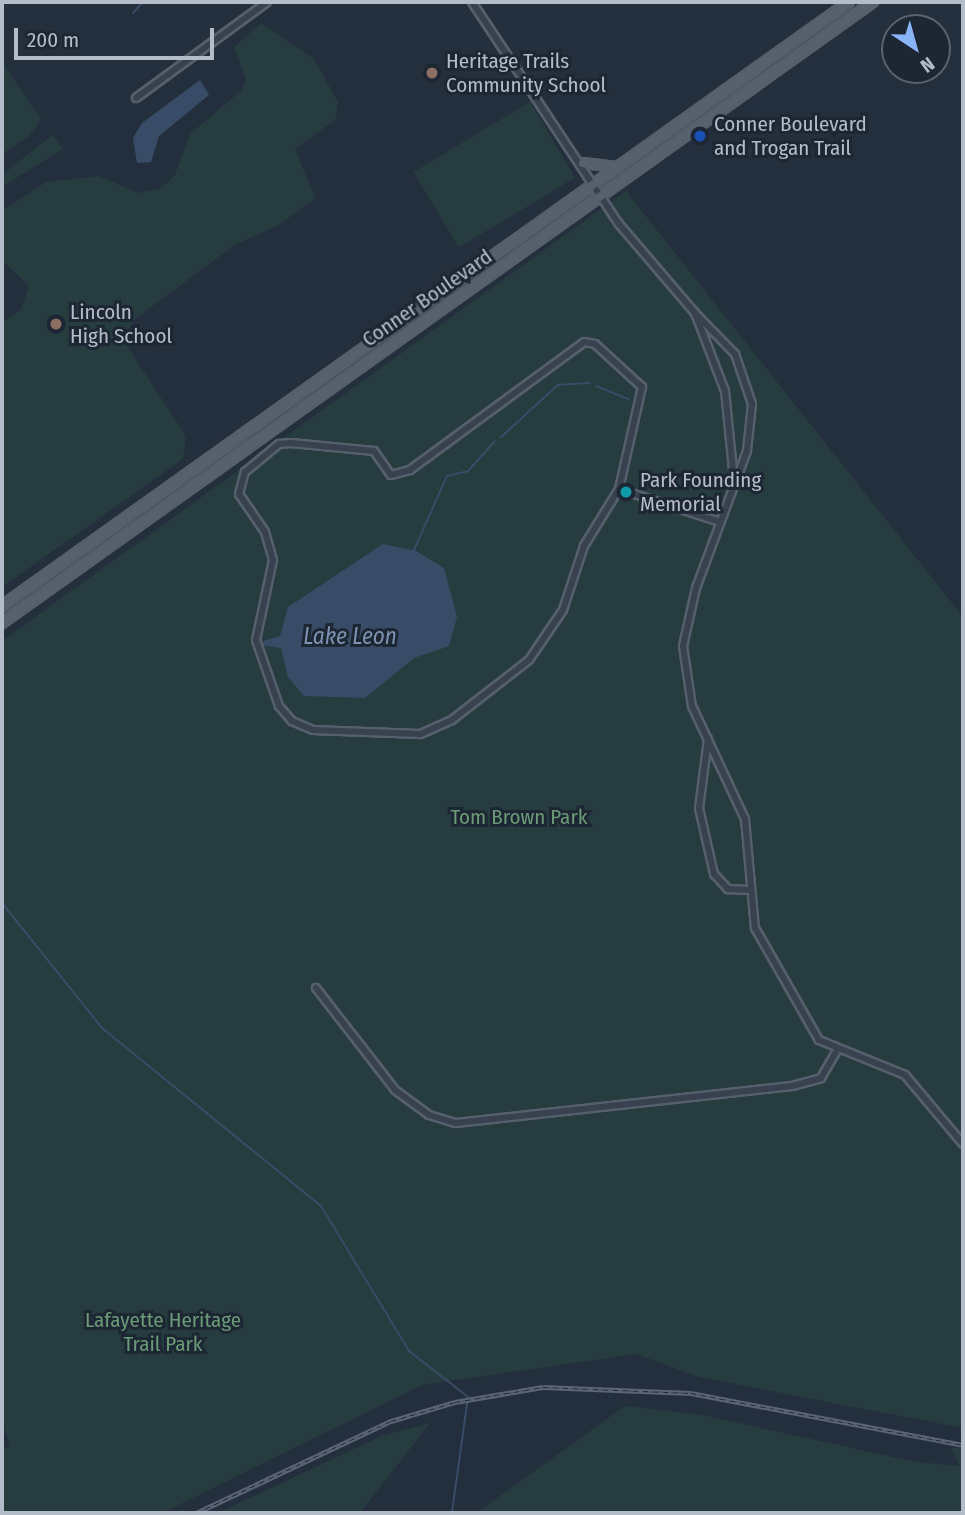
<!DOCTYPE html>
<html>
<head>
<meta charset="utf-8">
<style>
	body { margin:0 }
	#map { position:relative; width:965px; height:1515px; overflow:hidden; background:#242f3e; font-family:"Fira Sans Condensed",sans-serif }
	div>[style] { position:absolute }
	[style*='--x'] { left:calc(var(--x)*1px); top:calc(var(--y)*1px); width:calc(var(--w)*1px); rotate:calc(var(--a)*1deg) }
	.green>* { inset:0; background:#263c3f; transform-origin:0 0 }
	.water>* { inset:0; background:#394c67 }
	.stream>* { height:2px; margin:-1px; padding:0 1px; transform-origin:1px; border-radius:1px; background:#394c67 }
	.roads { filter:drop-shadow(2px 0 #565f6c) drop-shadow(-2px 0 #565f6c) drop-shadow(0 2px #565f6c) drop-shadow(0 -2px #565f6c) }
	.minor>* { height:6px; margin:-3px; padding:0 3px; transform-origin:3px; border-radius:3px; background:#38414e }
	.major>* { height:8px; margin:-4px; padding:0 4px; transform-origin:4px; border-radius:4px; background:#56606e }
	.rail>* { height:4.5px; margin-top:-2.25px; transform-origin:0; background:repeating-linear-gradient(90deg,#1d2633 0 5px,#5a6575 0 10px); box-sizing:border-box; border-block:2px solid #5a6575 }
	.dots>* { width:19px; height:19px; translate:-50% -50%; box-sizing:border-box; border:4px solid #1d2633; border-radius:50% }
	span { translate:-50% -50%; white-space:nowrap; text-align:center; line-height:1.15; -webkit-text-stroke:6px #1d2633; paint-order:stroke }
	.poi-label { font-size:21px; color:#b4bcc9 }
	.left { translate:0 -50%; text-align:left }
	.street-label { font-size:21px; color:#b4bcc9 }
	.park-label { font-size:21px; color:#6b9a76 }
	.water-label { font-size:23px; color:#7c92b1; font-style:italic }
	.frame { position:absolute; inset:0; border:4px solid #b4bcc9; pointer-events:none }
	.north { position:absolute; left:881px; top:14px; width:70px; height:70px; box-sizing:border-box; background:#1d2633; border:2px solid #59626f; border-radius:50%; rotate:144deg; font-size:19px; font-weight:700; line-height:28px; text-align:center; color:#b4bcc9 }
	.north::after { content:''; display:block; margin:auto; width:24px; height:32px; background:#8ab4f8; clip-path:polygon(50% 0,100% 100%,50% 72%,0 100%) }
	.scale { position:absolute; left:14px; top:28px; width:200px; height:32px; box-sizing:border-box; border:4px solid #b4bcc9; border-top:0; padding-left:9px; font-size:21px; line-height:24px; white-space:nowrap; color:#b4bcc9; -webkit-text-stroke:5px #1d2633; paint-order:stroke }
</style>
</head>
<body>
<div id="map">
	<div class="green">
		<div style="clip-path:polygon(261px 23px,314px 59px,338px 102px,336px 119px,295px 149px,315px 198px,278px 226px,236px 244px,135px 319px,123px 340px,186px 436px,183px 459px,2px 587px,2px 323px,22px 308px,29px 286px,2px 260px,2px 211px,46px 182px,99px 176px,138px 193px,161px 188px,175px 175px,190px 134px,242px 90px,246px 80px,234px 47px)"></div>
		<div style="clip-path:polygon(2px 62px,41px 119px,29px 136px,2px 154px)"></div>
		<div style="left:530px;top:102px;width:88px;height:136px;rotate:59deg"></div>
		<div style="clip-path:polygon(52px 135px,63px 149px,2px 187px,2px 175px)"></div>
		<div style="clip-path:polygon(626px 191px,963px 617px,963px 1428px,699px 1377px,636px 1354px,422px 1385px,162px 1513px,2px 1513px,2px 1450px,10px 1446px,2px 1421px,2px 641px)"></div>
		<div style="clip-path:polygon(625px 1406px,702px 1415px,916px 1462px,960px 1466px,951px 1448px,963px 1448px,963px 1513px,476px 1513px)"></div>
		<div style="clip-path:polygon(430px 1423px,360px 1513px,218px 1513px,381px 1436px)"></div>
	</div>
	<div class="water">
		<div style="clip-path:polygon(200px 80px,209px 95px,159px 136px,151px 162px,137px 163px,133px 138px,142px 123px)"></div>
		<div style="clip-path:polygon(383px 544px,416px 551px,444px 568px,457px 617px,449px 646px,414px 658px,365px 698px,304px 696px,288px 677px,281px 648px,253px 644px,280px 636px,288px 607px)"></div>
	</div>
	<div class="stream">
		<div style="--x:133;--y:13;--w:15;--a:-48"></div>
		<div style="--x:596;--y:386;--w:35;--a:22"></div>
		<div style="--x:501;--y:437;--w:77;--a:-42.4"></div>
		<div style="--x:558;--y:385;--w:32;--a:-4"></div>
		<div style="--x:414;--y:550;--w:81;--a:-66"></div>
		<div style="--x:447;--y:476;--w:22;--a:-13"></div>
		<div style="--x:468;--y:471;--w:40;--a:-48"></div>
		<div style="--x:2;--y:903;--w:160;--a:51.3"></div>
		<div style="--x:102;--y:1028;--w:282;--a:39.1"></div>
		<div style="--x:321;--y:1206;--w:170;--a:58.7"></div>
		<div style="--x:409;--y:1351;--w:75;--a:37.9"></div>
		<div style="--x:468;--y:1397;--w:117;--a:97.9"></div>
	</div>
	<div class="roads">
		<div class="minor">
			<div style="--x:472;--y:2;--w:266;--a:56.5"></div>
			<div style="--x:619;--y:224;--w:117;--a:49.5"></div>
			<div style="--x:695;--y:313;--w:84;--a:69"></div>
			<div style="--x:725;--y:391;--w:89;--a:84.2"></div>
			<div style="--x:136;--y:98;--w:162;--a:-36.2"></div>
			<div style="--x:694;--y:312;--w:59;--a:45.7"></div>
			<div style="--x:735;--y:354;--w:53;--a:71.2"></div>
			<div style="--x:752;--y:404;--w:47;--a:96.1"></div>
			<div style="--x:747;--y:451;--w:146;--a:110.4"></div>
			<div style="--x:696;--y:588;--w:59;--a:102.6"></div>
			<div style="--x:683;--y:646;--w:61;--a:81.5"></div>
			<div style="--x:692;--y:706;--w:125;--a:64.9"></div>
			<div style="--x:745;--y:819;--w:109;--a:84.8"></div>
			<div style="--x:755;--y:928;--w:129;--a:60.3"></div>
			<div style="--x:819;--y:1040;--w:93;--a:22.1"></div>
			<div style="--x:905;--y:1075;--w:90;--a:50"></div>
			<div style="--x:584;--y:342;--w:11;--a:10"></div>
			<div style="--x:595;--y:344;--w:64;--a:42.5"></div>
			<div style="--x:642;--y:387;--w:105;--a:102.7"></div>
			<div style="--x:619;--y:489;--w:67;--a:121.6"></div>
			<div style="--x:584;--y:546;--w:67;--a:108.2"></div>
			<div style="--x:563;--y:610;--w:60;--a:124.2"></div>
			<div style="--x:529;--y:660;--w:98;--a:142.1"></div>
			<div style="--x:452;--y:720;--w:35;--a:156"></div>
			<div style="--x:420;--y:734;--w:107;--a:-177.9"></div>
			<div style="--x:313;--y:730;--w:23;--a:-157"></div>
			<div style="--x:292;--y:721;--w:20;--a:-131"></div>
			<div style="--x:279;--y:706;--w:70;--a:-109.2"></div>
			<div style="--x:256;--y:640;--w:82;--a:-78"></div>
			<div style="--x:273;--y:560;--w:29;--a:-106"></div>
			<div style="--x:265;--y:532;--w:46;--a:-124.4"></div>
			<div style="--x:239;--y:494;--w:23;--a:-75"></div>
			<div style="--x:245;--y:472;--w:44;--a:-39.5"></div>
			<div style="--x:279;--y:444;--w:12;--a:-5"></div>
			<div style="--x:291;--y:443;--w:83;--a:5.5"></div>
			<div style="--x:374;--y:451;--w:29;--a:55"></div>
			<div style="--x:391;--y:475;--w:20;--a:-15"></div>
			<div style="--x:410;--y:470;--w:216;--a:-36.3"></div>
			<div style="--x:619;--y:489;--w:106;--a:18.1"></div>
			<div style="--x:708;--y:739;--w:70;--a:97.4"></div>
			<div style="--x:699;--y:808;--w:68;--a:77.2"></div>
			<div style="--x:714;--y:874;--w:21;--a:47"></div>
			<div style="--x:728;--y:889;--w:21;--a:3"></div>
			<div style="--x:316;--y:988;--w:129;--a:52.2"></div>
			<div style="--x:395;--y:1090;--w:42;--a:36.3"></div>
			<div style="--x:429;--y:1115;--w:28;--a:17"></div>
			<div style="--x:456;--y:1123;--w:338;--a:-6.3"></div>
			<div style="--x:792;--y:1086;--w:30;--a:-15"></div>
			<div style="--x:821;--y:1078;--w:30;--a:-60"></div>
		</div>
		<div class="major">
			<div style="--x:583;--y:163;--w:35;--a:7"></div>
			<div style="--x:2;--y:606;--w:1040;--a:-35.49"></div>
			<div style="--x:2;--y:623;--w:1070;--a:-35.49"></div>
		</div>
	</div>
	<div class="rail">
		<div style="--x:196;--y:1513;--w:216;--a:-25.3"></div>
		<div style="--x:391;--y:1421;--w:67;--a:-16.5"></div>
		<div style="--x:455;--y:1402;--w:89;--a:-9.7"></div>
		<div style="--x:543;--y:1387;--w:148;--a:2.3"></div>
		<div style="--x:691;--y:1393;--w:277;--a:10.8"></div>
	</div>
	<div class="dots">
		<div style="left:432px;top:73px;background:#8d6e63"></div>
		<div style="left:700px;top:136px;background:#1a4fb4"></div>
		<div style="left:56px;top:324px;background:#8d6e63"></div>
		<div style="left:626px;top:492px;background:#0f9aa8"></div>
	</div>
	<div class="poi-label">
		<span class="left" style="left:446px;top:73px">Heritage Trails<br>Community School</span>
		<span class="left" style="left:714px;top:136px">Conner Boulevard<br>and Trogan Trail</span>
		<span class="left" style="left:70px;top:324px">Lincoln<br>High School</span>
		<span class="left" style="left:640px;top:492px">Park Founding<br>Memorial</span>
	</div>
	<div class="street-label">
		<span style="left:427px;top:298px;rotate:-35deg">Conner Boulevard</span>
	</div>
	<div class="park-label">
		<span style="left:519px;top:817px">Tom Brown Park</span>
		<span style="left:163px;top:1332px">Lafayette Heritage<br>Trail Park</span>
	</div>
	<div class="water-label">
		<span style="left:350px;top:636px">Lake Leon</span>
	</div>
	<div class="frame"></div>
	<div class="north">N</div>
	<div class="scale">200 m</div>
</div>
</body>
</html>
